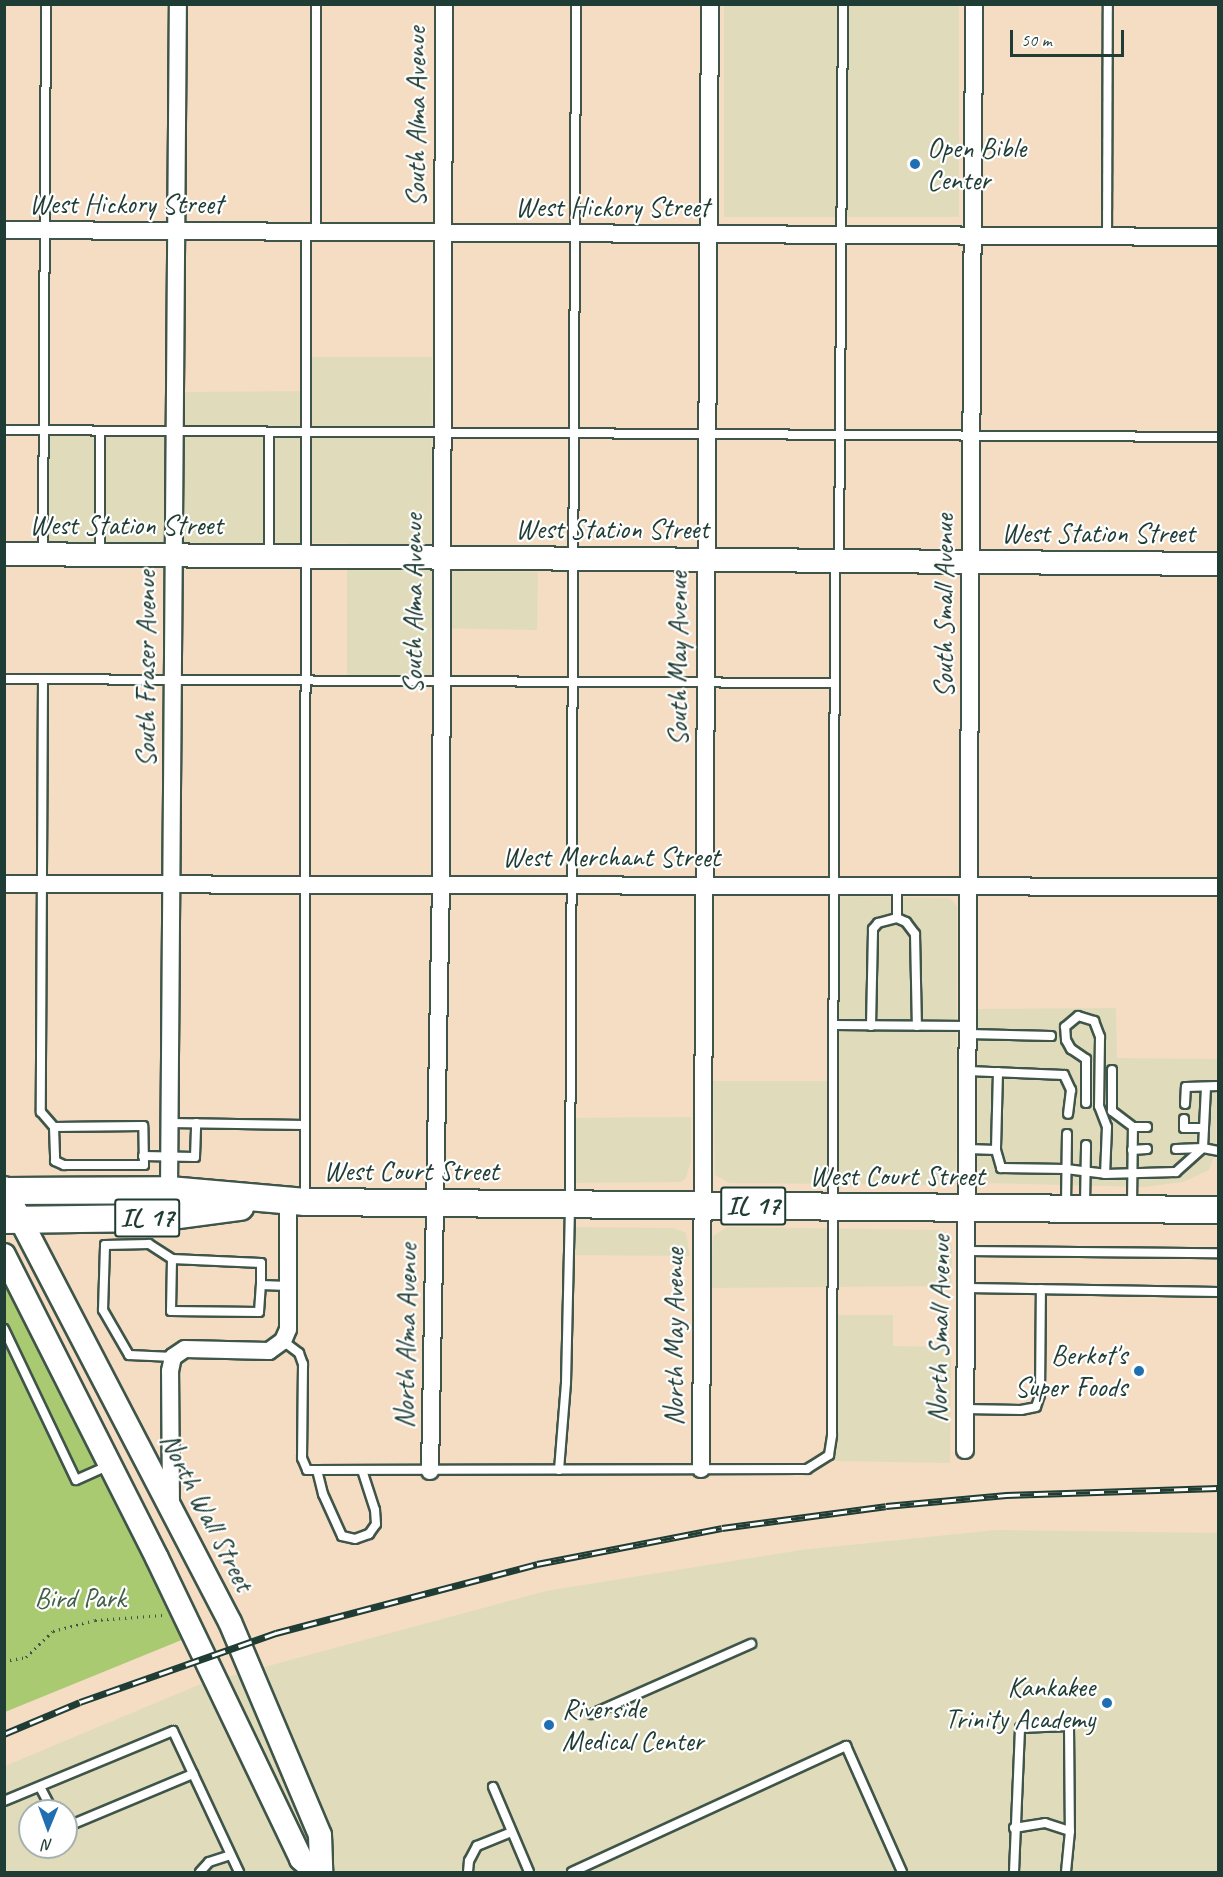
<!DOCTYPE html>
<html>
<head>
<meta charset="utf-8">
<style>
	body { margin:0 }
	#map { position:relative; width:1223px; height:1877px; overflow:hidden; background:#f4ddc3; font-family:Caveat,sans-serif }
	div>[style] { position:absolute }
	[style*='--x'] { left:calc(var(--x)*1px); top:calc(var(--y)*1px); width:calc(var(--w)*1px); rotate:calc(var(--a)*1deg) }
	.built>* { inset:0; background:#e0dcbb; transform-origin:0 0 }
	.green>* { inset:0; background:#aaca72 }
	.path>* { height:3px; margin-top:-1.5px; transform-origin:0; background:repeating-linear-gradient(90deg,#3f5549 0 1.5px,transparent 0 6px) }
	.roads { filter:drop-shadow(2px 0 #3f5549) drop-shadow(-2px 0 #3f5549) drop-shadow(0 2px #3f5549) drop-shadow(0 -2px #3f5549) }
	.lane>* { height:8px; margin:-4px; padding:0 4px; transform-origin:4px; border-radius:4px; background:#fff }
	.street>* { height:16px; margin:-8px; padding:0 8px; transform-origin:8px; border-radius:8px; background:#fff }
	.secondary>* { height:22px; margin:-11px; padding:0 11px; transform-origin:11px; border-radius:11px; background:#fff }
	.primary>* { height:26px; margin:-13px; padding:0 13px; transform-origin:13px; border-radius:13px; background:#fff }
	.rail>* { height:7px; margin-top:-3.5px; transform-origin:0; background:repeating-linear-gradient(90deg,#fff 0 14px,#1f3d34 0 28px); box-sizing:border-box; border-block:2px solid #1f3d34 }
	.dots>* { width:16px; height:16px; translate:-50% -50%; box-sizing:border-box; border:3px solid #fff; border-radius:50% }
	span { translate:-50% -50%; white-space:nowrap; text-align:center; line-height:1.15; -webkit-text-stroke:4.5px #fff; paint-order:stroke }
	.shield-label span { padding:2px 4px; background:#fff; border:2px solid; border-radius:4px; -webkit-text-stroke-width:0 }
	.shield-label { font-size:27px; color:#1f3d34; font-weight:700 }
	.street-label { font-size:28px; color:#1f3d34 }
	.poi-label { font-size:28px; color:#1f3d34 }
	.left { translate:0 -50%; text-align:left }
	.right { translate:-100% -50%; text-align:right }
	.park-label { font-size:28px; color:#426044 }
	.frame { position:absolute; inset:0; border:6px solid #1f3d34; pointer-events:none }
	.north { position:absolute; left:18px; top:1799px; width:60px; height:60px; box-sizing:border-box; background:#fff; border:2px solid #a5b1ae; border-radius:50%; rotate:181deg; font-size:16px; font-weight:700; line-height:24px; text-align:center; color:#1f3d34 }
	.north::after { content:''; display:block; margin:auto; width:21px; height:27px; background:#1f6fb2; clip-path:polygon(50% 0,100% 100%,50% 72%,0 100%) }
	.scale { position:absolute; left:1010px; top:30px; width:114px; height:27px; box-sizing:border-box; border:3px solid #1f3d34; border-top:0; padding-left:8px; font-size:18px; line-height:21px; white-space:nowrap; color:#1f3d34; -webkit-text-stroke:4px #fff; paint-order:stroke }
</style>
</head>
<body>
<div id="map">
	<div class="built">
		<div style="left:724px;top:5px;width:235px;height:212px"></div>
		<div style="clip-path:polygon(304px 357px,432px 357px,431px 571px,538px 572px,537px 630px,431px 628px,431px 677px,347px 678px,347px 543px,47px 542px,49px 435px,185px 437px,185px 392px,304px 391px)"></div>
		<div style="clip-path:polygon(833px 896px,950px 898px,957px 906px,956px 1167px,952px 1176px,938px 1185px,729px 1183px,715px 1175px,713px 1081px,830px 1081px)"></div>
		<div style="clip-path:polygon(1116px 1008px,1117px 1058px,1217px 1059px,1216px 1151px,1209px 1170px,1183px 1182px,1144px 1187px,987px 1183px,977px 1167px,978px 1009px)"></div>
		<div style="clip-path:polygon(691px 1117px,691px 1160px,686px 1178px,681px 1182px,565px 1183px,566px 1118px)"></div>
		<div style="clip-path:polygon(572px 1227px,673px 1228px,686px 1233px,690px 1256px,572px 1255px)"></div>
		<div style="clip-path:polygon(727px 1227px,941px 1230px,952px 1246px,951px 1286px,711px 1288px,713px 1236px)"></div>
		<div style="clip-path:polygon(837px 1315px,893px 1315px,893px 1346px,951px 1347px,950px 1463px,835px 1461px)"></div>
		<div style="clip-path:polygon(evenodd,996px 1530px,1218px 1533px,1218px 1872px,5px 1872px,5px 1766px,201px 1684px,546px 1591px,801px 1550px,996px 1530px,30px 1811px,66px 1811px,66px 1847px,30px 1847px,30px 1811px)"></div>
	</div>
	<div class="green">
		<div style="clip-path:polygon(5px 1284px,184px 1639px,5px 1712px)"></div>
	</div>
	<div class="path">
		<div style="--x:4;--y:1661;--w:22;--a:-10"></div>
		<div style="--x:26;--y:1657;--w:37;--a:-44"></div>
		<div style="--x:53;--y:1631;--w:43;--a:-14.7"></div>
		<div style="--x:95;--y:1620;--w:68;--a:-4.2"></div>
	</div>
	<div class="roads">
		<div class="lane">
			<div style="--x:316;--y:232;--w:228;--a:-90"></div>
			<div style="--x:1107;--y:237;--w:233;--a:-89.8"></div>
			<div style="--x:4;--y:430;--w:1214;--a:0.33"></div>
			<div style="--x:43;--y:553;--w:549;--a:-89.69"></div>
			<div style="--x:100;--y:554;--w:123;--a:-90"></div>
			<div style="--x:269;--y:555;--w:123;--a:-90"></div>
			<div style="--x:839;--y:559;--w:555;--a:-89.59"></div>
			<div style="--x:4;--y:679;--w:831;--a:0.28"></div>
			<div style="--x:43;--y:679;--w:433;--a:90.3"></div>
			<div style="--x:41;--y:1112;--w:20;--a:49"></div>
			<div style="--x:54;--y:1127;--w:34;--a:88"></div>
			<div style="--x:55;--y:1161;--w:10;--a:24"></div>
			<div style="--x:64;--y:1165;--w:80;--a:0"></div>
			<div style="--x:144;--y:1165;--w:39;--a:-91"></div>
			<div style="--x:143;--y:1126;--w:89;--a:179.4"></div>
			<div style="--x:897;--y:886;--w:32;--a:90"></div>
			<div style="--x:834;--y:1025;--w:134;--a:0.4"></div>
			<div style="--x:871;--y:1026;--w:97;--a:-88.8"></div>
			<div style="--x:873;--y:929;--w:8;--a:-50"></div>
			<div style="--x:878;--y:923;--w:20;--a:-15"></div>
			<div style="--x:897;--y:918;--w:10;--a:24"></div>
			<div style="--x:906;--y:922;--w:15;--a:53"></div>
			<div style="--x:915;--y:934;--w:92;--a:88.8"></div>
			<div style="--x:968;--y:1034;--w:83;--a:1.4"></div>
			<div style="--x:1112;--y:1070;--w:41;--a:90"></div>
			<div style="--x:1112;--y:1111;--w:26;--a:37"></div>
			<div style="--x:968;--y:1071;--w:96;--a:2.4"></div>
			<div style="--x:1064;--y:1075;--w:17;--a:65"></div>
			<div style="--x:1071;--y:1090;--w:24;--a:97"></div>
			<div style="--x:998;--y:1072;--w:78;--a:91.5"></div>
			<div style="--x:996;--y:1150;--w:19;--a:74"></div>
			<div style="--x:1001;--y:1168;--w:65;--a:0.9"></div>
			<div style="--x:1066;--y:1169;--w:39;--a:7"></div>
			<div style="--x:1105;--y:1174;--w:71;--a:-1.6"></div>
			<div style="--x:1176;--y:1172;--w:36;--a:-42"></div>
			<div style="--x:1206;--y:1087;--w:61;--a:92.8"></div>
			<div style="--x:1203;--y:1148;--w:15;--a:11"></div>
			<div style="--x:1086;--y:1103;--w:44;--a:-90"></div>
			<div style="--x:1086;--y:1059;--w:18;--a:-146"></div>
			<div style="--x:1071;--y:1049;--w:10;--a:-119"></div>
			<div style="--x:1066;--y:1040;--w:13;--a:-94"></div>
			<div style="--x:1065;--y:1027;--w:17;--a:-40"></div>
			<div style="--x:1078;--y:1016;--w:17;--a:17"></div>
			<div style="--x:1094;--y:1021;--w:17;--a:69"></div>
			<div style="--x:1100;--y:1037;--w:69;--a:90.8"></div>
			<div style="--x:1099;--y:1106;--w:22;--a:69"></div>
			<div style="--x:1107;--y:1127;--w:47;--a:92.4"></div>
			<div style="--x:1185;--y:1104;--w:17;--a:-87"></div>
			<div style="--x:1186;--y:1087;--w:32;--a:-2"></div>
			<div style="--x:1184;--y:1119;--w:9;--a:90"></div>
			<div style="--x:1184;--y:1128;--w:20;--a:0"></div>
			<div style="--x:170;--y:1123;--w:135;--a:0.8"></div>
			<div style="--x:968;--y:1149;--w:28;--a:2"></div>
			<div style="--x:1176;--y:1149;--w:27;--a:-2"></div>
			<div style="--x:1132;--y:1150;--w:15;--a:-4"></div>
			<div style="--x:143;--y:1156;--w:52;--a:1.1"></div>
			<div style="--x:195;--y:1157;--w:34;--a:-88"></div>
			<div style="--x:305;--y:1198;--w:966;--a:-89.94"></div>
			<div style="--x:1066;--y:1205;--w:71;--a:-89.2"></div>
			<div style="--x:1085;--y:1205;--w:60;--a:-89"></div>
			<div style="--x:1132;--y:1205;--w:78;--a:-89.3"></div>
			<div style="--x:1133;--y:1127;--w:14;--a:0"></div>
			<div style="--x:967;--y:1251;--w:251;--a:0.5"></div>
			<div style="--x:172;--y:1259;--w:52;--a:91.1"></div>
			<div style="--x:171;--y:1311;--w:88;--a:0.7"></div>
			<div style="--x:259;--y:1312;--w:27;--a:-86"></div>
			<div style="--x:967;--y:1288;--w:251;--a:0.9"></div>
			<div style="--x:4;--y:1329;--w:167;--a:64.5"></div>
			<div style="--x:76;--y:1480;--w:36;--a:-24"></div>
			<div style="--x:283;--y:1341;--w:20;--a:37"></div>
			<div style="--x:299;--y:1353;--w:12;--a:70"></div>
			<div style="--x:303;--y:1364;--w:94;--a:90.6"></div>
			<div style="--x:302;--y:1458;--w:13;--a:67"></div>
			<div style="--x:307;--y:1470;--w:500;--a:-0.11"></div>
			<div style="--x:807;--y:1469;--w:26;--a:-32"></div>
			<div style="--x:829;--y:1455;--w:20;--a:-81"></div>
			<div style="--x:832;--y:1435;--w:874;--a:-89.8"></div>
			<div style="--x:173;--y:1357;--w:44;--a:-177.4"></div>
			<div style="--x:129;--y:1355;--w:52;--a:-120"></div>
			<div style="--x:103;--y:1310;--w:65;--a:-88.2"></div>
			<div style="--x:105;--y:1245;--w:44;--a:-1.3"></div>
			<div style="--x:149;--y:1244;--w:27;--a:33"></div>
			<div style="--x:172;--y:1259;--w:89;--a:2.6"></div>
			<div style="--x:261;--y:1263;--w:22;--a:90"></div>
			<div style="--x:261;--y:1285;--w:27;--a:2"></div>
			<div style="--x:965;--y:1409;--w:56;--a:1"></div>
			<div style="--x:1021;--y:1410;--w:15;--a:-11"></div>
			<div style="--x:1036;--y:1407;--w:13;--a:-72"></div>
			<div style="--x:1040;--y:1395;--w:106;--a:-89.5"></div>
			<div style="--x:317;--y:1470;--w:25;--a:76"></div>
			<div style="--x:323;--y:1494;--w:46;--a:65.7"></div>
			<div style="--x:342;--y:1536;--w:13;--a:13"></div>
			<div style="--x:355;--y:1539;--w:15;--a:-20"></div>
			<div style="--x:369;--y:1534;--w:12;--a:-55"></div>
			<div style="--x:376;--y:1524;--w:14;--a:-94"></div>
			<div style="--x:375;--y:1510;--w:42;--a:-108"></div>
			<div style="--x:559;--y:1470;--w:87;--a:-85.4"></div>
			<div style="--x:566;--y:1383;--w:179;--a:-88.7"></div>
			<div style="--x:570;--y:1204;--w:1200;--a:-89.71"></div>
			<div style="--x:592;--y:1714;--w:174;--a:-23.8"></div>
			<div style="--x:40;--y:1787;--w:27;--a:62"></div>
			<div style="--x:493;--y:1787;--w:92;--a:67"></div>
			<div style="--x:4;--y:1801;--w:183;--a:-22.5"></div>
			<div style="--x:173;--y:1731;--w:156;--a:64.9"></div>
			<div style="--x:66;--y:1827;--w:138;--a:-22.7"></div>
			<div style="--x:1014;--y:1828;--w:31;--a:-9"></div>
			<div style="--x:1045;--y:1823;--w:26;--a:18"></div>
			<div style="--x:200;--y:1872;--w:13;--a:-48"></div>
			<div style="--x:209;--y:1862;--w:22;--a:-18"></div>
			<div style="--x:468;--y:1872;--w:11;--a:-85"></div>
			<div style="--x:469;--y:1861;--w:17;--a:-62"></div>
			<div style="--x:477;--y:1846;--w:37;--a:-22"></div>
			<div style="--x:572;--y:1872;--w:302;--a:-24.7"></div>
			<div style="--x:846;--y:1746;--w:138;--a:66"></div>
			<div style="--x:1014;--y:1872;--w:144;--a:-87.6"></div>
			<div style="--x:1020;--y:1728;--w:49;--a:-2.3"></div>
			<div style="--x:1069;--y:1726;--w:105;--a:89.5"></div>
			<div style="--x:1070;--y:1831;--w:41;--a:95.6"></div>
		</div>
		<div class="street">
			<div style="--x:4;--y:230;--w:1214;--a:0.33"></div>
			<div style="--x:4;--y:884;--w:1214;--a:0.14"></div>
			<div style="--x:169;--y:1190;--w:1186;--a:-89.57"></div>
			<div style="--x:965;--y:1450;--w:1446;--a:-89.64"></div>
			<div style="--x:701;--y:1469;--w:1465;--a:-89.65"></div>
			<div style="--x:430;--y:1471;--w:587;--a:-88.93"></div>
			<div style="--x:441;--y:884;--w:880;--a:-89.8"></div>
			<div style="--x:171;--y:1507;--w:136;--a:-90.4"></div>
			<div style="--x:170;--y:1371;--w:14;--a:-78"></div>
			<div style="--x:173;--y:1357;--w:14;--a:-34"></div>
			<div style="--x:185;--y:1349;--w:84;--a:1.4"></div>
			<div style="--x:269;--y:1351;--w:17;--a:-36"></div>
			<div style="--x:283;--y:1341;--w:13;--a:-67"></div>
			<div style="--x:288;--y:1329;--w:128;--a:-90"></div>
		</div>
		<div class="secondary">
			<div style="--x:4;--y:554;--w:1214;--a:0.47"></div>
			<div style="--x:4;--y:1188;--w:489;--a:62.5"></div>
			<div style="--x:230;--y:1622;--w:231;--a:67.1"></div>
			<div style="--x:320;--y:1835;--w:37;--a:88"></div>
			<div style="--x:4;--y:1255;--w:339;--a:63.2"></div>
			<div style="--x:157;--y:1558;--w:334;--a:64.4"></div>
			<div style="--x:301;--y:1859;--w:20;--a:41"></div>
		</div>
		<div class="primary">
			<div style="--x:4;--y:1191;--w:165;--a:-0.3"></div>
			<div style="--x:169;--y:1190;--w:137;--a:5"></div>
			<div style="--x:305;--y:1202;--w:913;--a:0.5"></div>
			<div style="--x:4;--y:1220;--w:152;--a:-0.8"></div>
			<div style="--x:156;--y:1218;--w:85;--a:-7.5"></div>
		</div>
	</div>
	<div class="rail">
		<div style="--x:4;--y:1734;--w:82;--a:-22.8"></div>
		<div style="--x:80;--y:1702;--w:208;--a:-19.4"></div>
		<div style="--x:276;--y:1633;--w:270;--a:-14.8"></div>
		<div style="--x:537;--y:1564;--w:188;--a:-11"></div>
		<div style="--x:722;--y:1528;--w:165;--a:-7.6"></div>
		<div style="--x:886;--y:1506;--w:121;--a:-5.2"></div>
		<div style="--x:1006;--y:1495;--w:212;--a:-1.9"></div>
	</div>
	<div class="dots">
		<div style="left:915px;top:164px;background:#1f6fb2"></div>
		<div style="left:1139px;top:1371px;background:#1f6fb2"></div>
		<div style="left:1107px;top:1703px;background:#1f6fb2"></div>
		<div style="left:549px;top:1725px;background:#1f6fb2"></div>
	</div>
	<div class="shield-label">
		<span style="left:753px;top:1206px">IL 17</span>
		<span style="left:147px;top:1218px">IL 17</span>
	</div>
	<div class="street-label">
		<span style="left:416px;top:117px;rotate:-90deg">South Alma Avenue</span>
		<span style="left:126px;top:204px">West Hickory Street</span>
		<span style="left:612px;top:207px">West Hickory Street</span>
		<span style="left:126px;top:525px">West Station Street</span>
		<span style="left:612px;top:529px">West Station Street</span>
		<span style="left:1098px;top:533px">West Station Street</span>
		<span style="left:413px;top:604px;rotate:-90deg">South Alma Avenue</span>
		<span style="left:944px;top:606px;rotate:-90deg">South Small Avenue</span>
		<span style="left:678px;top:659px;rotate:-90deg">South May Avenue</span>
		<span style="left:146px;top:669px;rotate:-90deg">South Fraser Avenue</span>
		<span style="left:611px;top:857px">West Merchant Street</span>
		<span style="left:411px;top:1171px">West Court Street</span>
		<span style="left:897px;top:1176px">West Court Street</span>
		<span style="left:939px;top:1329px;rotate:-89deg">North Small Avenue</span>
		<span style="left:406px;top:1336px;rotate:-89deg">North Alma Avenue</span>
		<span style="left:674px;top:1337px;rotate:-90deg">North May Avenue</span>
		<span style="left:207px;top:1512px;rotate:63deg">North Wall Street</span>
	</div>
	<div class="poi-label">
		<span class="left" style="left:927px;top:164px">Open Bible<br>Center</span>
		<span class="right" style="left:1127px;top:1371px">Berkot's<br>Super Foods</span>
		<span class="right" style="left:1095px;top:1703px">Kankakee<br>Trinity Academy</span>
		<span class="left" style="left:562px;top:1725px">Riverside<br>Medical Center</span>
	</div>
	<div class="park-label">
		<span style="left:80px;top:1598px">Bird Park</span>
	</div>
	<div class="frame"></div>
	<div class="north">N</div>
	<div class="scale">50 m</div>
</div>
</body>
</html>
